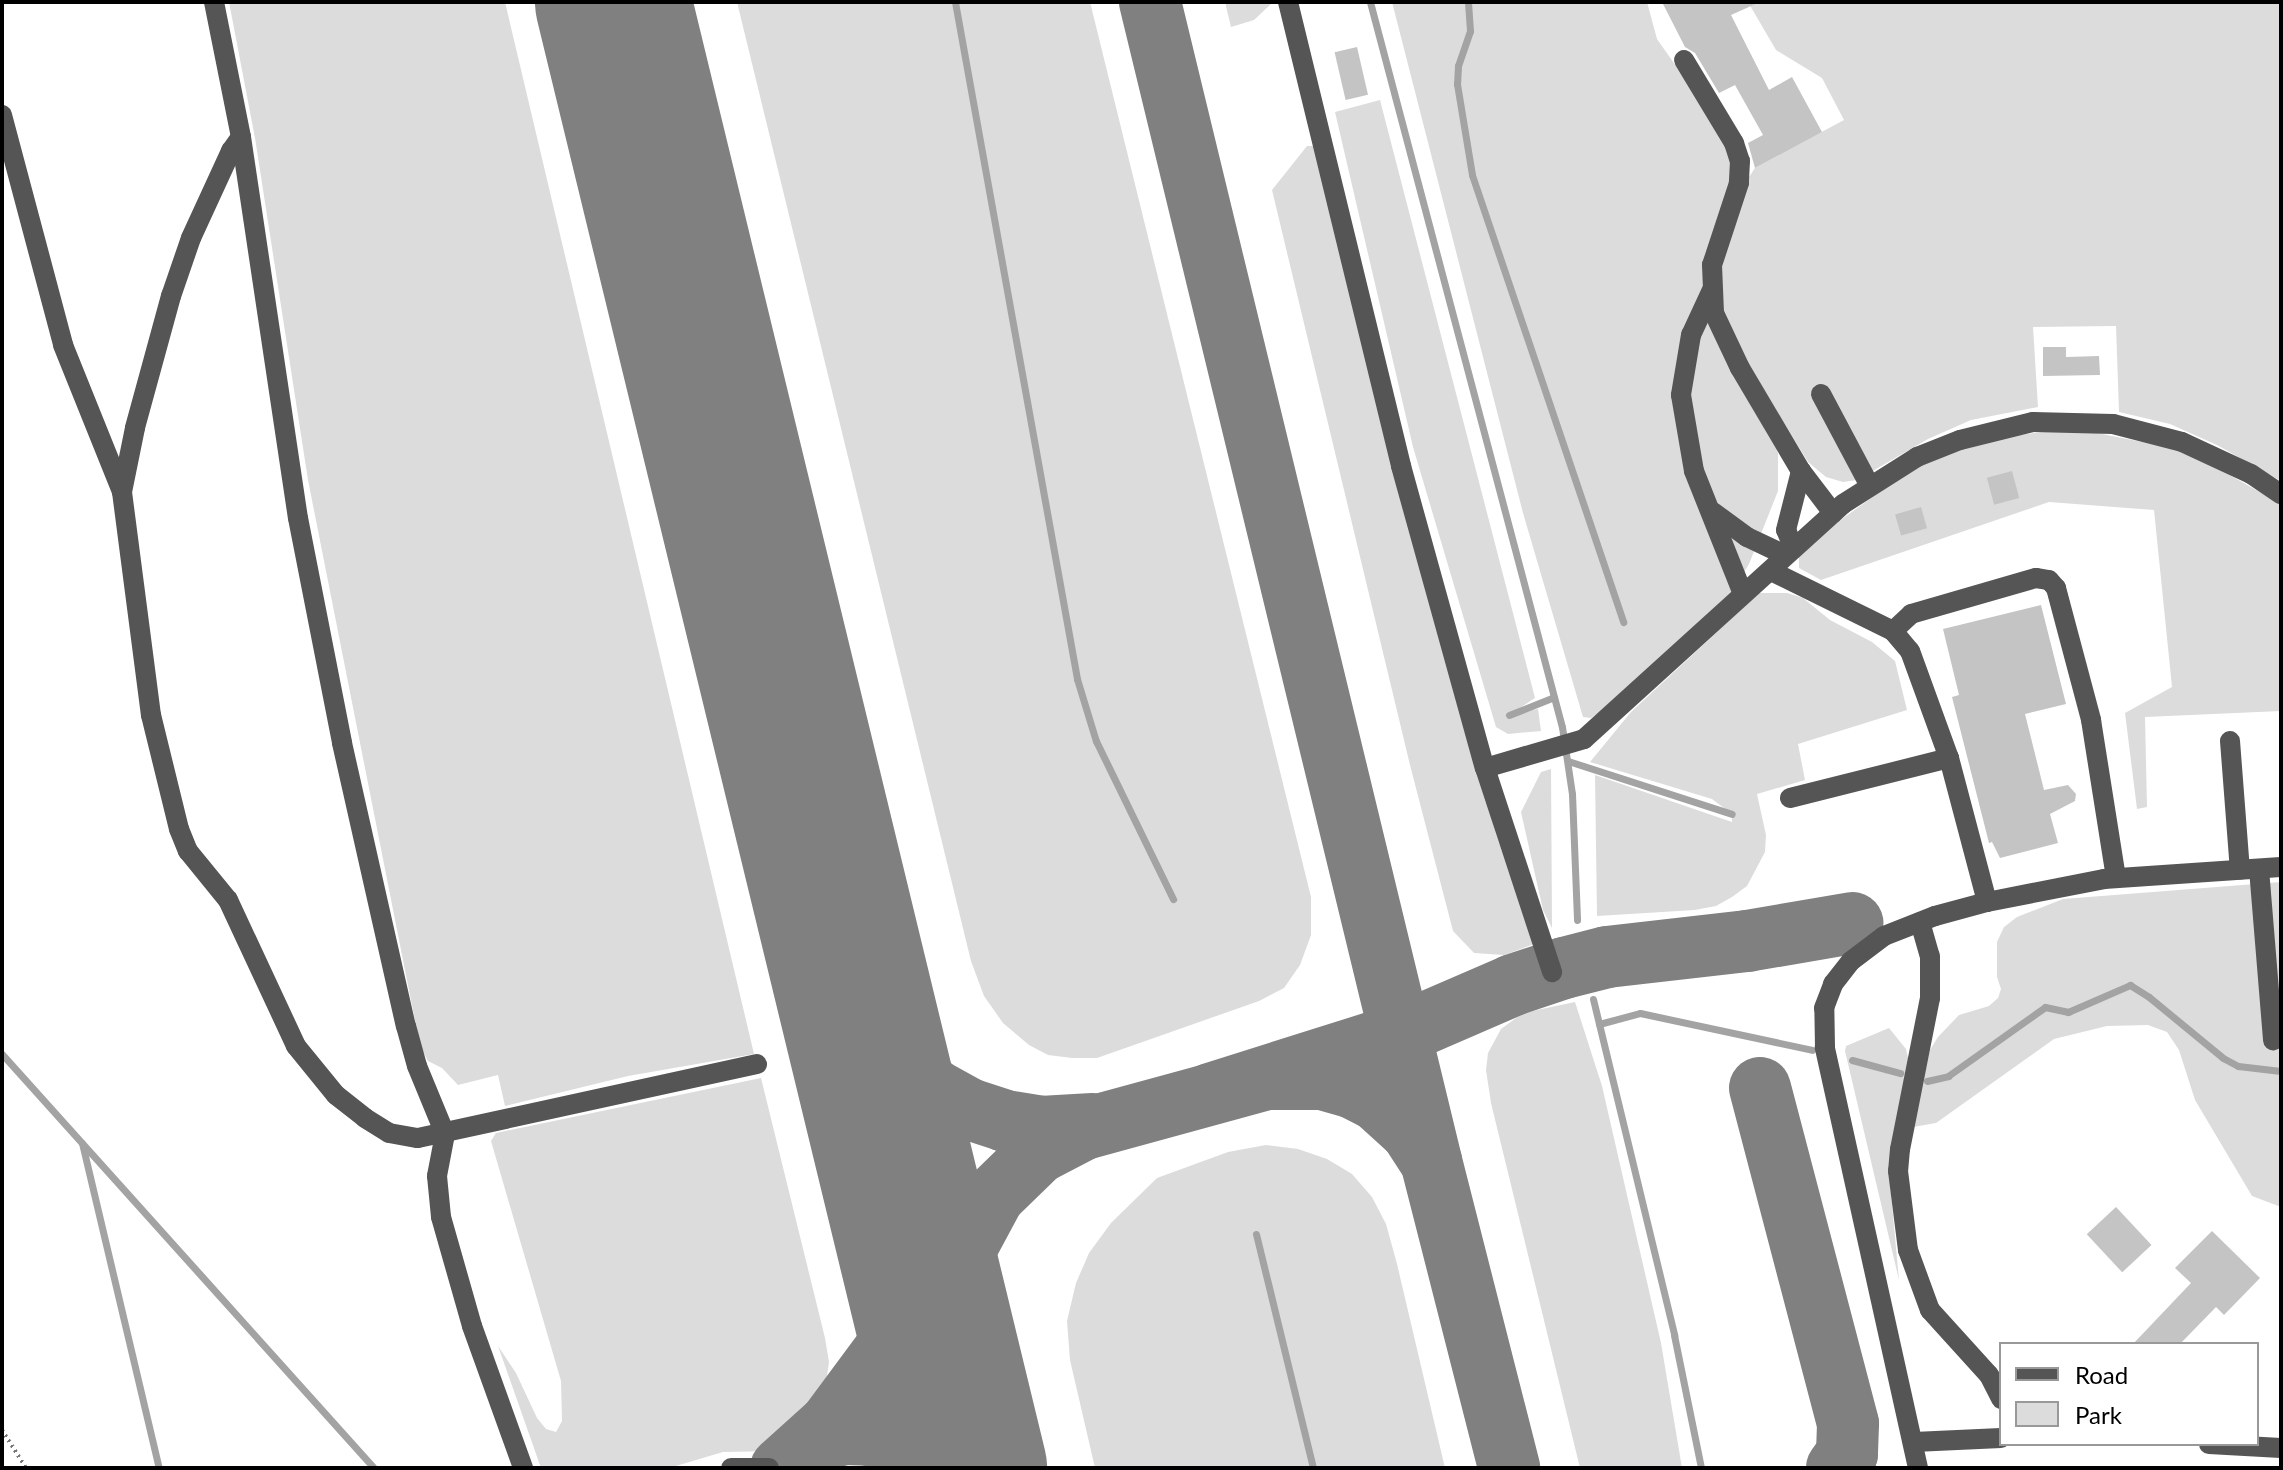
<!DOCTYPE html>
<html>
<head>
<meta charset="utf-8">
<style>
	body { margin:0 }
	#map { position:relative; width:2283px; height:1470px; overflow:hidden; background:#fff; font-family:Lato,sans-serif }
	div>[style] { position:absolute }
	[style*='--x'] { left:calc(var(--x)*1px); top:calc(var(--y)*1px); width:calc(var(--w)*1px); rotate:calc(var(--a)*1deg) }
	.green>* { inset:0; background:#dcdcdc }
	.stream>* { height:7px; margin:-3.5px; padding:0 3.5px; transform-origin:3.5px; border-radius:3.5px; background:#a3a3a3 }
	.taxiway>* { height:62px; margin:-31px; padding:0 31px; transform-origin:31px; border-radius:31px; background:#808080 }
	.runway>* { height:156px; margin:-78px; padding:0 78px; transform-origin:78px; border-radius:78px; background:#808080 }
	.building>* { inset:0; background:#c4c4c4; transform-origin:0 0 }
	.path>* { height:4px; margin-top:-2px; transform-origin:0; background:repeating-linear-gradient(90deg,#777 0 2px,transparent 0 6px) }
	.minor>* { height:20px; margin:-10px; padding:0 10px; transform-origin:10px; border-radius:10px; background:#555 }
	span { translate:-50% -50%; white-space:nowrap; text-align:center; line-height:1.15; -webkit-text-stroke:8px #fff; paint-order:stroke }
	.frame { position:absolute; inset:0; border:4px solid #000; pointer-events:none }
	.legend { position:absolute; left:1999px; top:1342px; width:260px; height:104px; box-sizing:border-box; background:#fff; border:2px solid #999; margin:0; padding:10px 14px; list-style:none; font-size:24px; color:#000 }
	.legend li { display:flex; align-items:center; gap:16px; height:40px }
	.legend b { width:40px; border:2px solid #999 }
</style>
</head>
<body>
<div id="map">
	<div class="green">
		<div style="clip-path:polygon(229px 2px,505px 2px,754px 1054px,628px 1076px,505px 1106px,498px 1075px,458px 1085px,442px 1068px,428px 1061px,420px 1046px,308px 480px,255px 138px)"></div>
		<div style="clip-path:polygon(737px 2px,1090px 2px,1311px 897px,1311px 935px,1300px 965px,1284px 988px,1259px 1001px,1097px 1058px,1072px 1058px,1048px 1055px,1029px 1045px,1003px 1023px,984px 996px,971px 961px)"></div>
		<div style="clip-path:polygon(1225px 2px,1273px 2px,1254px 20px,1231px 27px)"></div>
		<div style="clip-path:polygon(1392px 2px,1647px 2px,1657px 39px,1704px 106px,1733px 159px,1732px 188px,1706px 283px,1767px 421px,1778px 453px,1778px 491px,1749px 564px,1729px 597px,1630px 690px,1591px 718px,1583px 717px,1523px 513px)"></div>
		<div style="clip-path:polygon(1748px 2px,2281px 2px,2281px 481px,2217px 445px,2170px 424px,2119px 412px,2116px 326px,2033px 327px,2038px 407px,1971px 420px,1928px 439px,1857px 480px,1843px 482px,1826px 477px,1808px 462px,1725px 326px,1718px 307px,1724px 248px,1749px 177px,1755px 168px,1844px 120px,1822px 78px,1776px 50px)"></div>
		<div style="clip-path:polygon(1380px 100px,1535px 698px,1511px 714px,1538px 709px,1541px 731px,1508px 734px,1496px 727px,1413px 447px,1335px 112px)"></div>
		<div style="clip-path:polygon(1307px 146px,1317px 146px,1398px 488px,1496px 834px,1534px 944px,1504px 955px,1474px 953px,1453px 931px,1410px 765px,1272px 190px)"></div>
		<div style="clip-path:polygon(2042px 432px,2092px 432px,2168px 447px,2210px 464px,2281px 504px,2281px 711px,2145px 717px,2147px 807px,2137px 809px,2125px 713px,2172px 687px,2154px 510px,2049px 502px,1821px 580px,1799px 568px,1799px 550px,1910px 470px,1947px 452px,1997px 438px)"></div>
		<div style="clip-path:polygon(1759px 593px,1787px 593px,1803px 598px,1830px 620px,1872px 642px,1895px 661px,1907px 710px,1798px 744px,1805px 780px,1757px 794px,1766px 835px,1765px 852px,1747px 886px,1732px 897px,1716px 906px,1695px 910px,1597px 916px,1595px 775px,1732px 822px,1732px 814px,1712px 799px,1590px 762px,1631px 712px)"></div>
		<div style="clip-path:polygon(1551px 769px,1552px 928px,1543px 910px,1521px 812px,1541px 772px)"></div>
		<div style="clip-path:polygon(2281px 882px,2281px 1207px,2252px 1196px,2195px 1100px,2179px 1050px,2167px 1032px,2148px 1025px,2107px 1026px,2054px 1039px,1936px 1123px,1913px 1127px,1930px 1050px,1938px 1037px,1959px 1015px,1989px 1006px,1998px 998px,2001px 989px,1997px 977px,1997px 942px,2004px 927px,2017px 917px,2063px 899px)"></div>
		<div style="clip-path:polygon(1575px 1002px,1602px 1086px,1661px 1343px,1682px 1468px,1580px 1468px,1491px 1103px,1486px 1070px,1488px 1053px,1501px 1029px,1523px 1013px)"></div>
		<div style="clip-path:polygon(1889px 1028px,1906px 1049px,1909px 1062px,1890px 1183px,1899px 1280px,1845px 1051px,1846px 1046px)"></div>
		<div style="clip-path:polygon(761px 1078px,825px 1338px,829px 1362px,824px 1397px,771px 1451px,723px 1452px,669px 1468px,541px 1468px,498px 1346px,516px 1373px,537px 1418px,546px 1429px,556px 1432px,562px 1421px,561px 1381px,491px 1141px,496px 1133px)"></div>
		<div style="clip-path:polygon(1266px 1145px,1298px 1149px,1327px 1159px,1352px 1174px,1372px 1197px,1386px 1224px,1397px 1264px,1445px 1468px,1095px 1468px,1070px 1360px,1067px 1321px,1076px 1283px,1089px 1253px,1111px 1223px,1157px 1178px,1228px 1152px)"></div>
	</div>
	<div class="stream">
		<div style="--x:955;--y:2;--w:688;--a:79.78"></div>
		<div style="--x:1077;--y:679;--w:65;--a:73"></div>
		<div style="--x:1096;--y:741;--w:176;--a:64"></div>
		<div style="--x:1370;--y:2;--w:750;--a:75.17"></div>
		<div style="--x:1562;--y:727;--w:68;--a:81.5"></div>
		<div style="--x:1572;--y:794;--w:126;--a:87.7"></div>
		<div style="--x:1468;--y:2;--w:29;--a:86"></div>
		<div style="--x:1470;--y:31;--w:37;--a:109"></div>
		<div style="--x:1458;--y:66;--w:18;--a:93"></div>
		<div style="--x:1457;--y:84;--w:92;--a:80.6"></div>
		<div style="--x:1472;--y:175;--w:472;--a:71.3"></div>
		<div style="--x:1509;--y:715;--w:48;--a:-21.8"></div>
		<div style="--x:1568;--y:761;--w:172;--a:17.9"></div>
		<div style="--x:1593;--y:999;--w:346;--a:76.4"></div>
		<div style="--x:1674;--y:1335;--w:136;--a:78.5"></div>
		<div style="--x:1599;--y:1024;--w:42;--a:-15"></div>
		<div style="--x:1640;--y:1013;--w:176;--a:12.1"></div>
		<div style="--x:2;--y:1054;--w:557;--a:48.06"></div>
		<div style="--x:1852;--y:1060;--w:50;--a:15.2"></div>
		<div style="--x:1927;--y:1081;--w:22;--a:-13"></div>
		<div style="--x:1948;--y:1076;--w:119;--a:-35.4"></div>
		<div style="--x:2045;--y:1007;--w:24;--a:12"></div>
		<div style="--x:2068;--y:1012;--w:68;--a:-23.5"></div>
		<div style="--x:2130;--y:985;--w:22;--a:32"></div>
		<div style="--x:2149;--y:997;--w:96;--a:39.5"></div>
		<div style="--x:2223;--y:1058;--w:17;--a:28"></div>
		<div style="--x:2238;--y:1066;--w:43;--a:6.6"></div>
		<div style="--x:82;--y:1143;--w:334;--a:76.7"></div>
		<div style="--x:1256;--y:1234;--w:241;--a:76.3"></div>
	</div>
	<div class="taxiway">
		<div style="--x:1150;--y:2;--w:1193;--a:76.37"></div>
		<div style="--x:1431;--y:1161;--w:317;--a:75.7"></div>
		<div style="--x:626;--y:57;--w:55;--a:-86.9"></div>
		<div style="--x:843;--y:952;--w:129;--a:59.9"></div>
		<div style="--x:908;--y:1064;--w:35;--a:45"></div>
		<div style="--x:933;--y:1089;--w:41;--a:29.1"></div>
		<div style="--x:969;--y:1109;--w:38;--a:18"></div>
		<div style="--x:1005;--y:1121;--w:36;--a:9"></div>
		<div style="--x:1041;--y:1127;--w:52;--a:-3.3"></div>
		<div style="--x:1760;--y:1088;--w:347;--a:75.3"></div>
		<div style="--x:1848;--y:1424;--w:30;--a:92"></div>
		<div style="--x:1847;--y:1454;--w:17;--a:126"></div>
		<div style="--x:1210;--y:1094;--w:199;--a:-17.5"></div>
		<div style="--x:1400;--y:1034;--w:123;--a:-23.4"></div>
		<div style="--x:1513;--y:985;--w:54;--a:-18.4"></div>
		<div style="--x:1564;--y:968;--w:44;--a:-14.3"></div>
		<div style="--x:1607;--y:957;--w:141;--a:-6.5"></div>
		<div style="--x:1747;--y:941;--w:107;--a:-9.7"></div>
		<div style="--x:938;--y:1341;--w:97;--a:-73.2"></div>
		<div style="--x:966;--y:1248;--w:59;--a:-61.7"></div>
		<div style="--x:994;--y:1196;--w:62;--a:-44.3"></div>
		<div style="--x:1038;--y:1153;--w:52;--a:-27.6"></div>
		<div style="--x:1084;--y:1129;--w:190;--a:-15.3"></div>
		<div style="--x:1267;--y:1079;--w:55;--a:0"></div>
		<div style="--x:1322;--y:1079;--w:32;--a:16"></div>
		<div style="--x:1353;--y:1088;--w:28;--a:27"></div>
		<div style="--x:1378;--y:1101;--w:45;--a:42.3"></div>
		<div style="--x:1411;--y:1131;--w:31;--a:57"></div>
		<div style="--x:798;--y:1455;--w:25;--a:-34"></div>
		<div style="--x:819;--y:1441;--w:26;--a:-16"></div>
		<div style="--x:844;--y:1434;--w:25;--a:2"></div>
		<div style="--x:869;--y:1435;--w:54;--a:14"></div>
		<div style="--x:921;--y:1448;--w:37;--a:33"></div>
		<div style="--x:781;--y:1468;--w:66;--a:-41.9"></div>
		<div style="--x:830;--y:1424;--w:114;--a:-53.5"></div>
		<div style="--x:898;--y:1332;--w:36;--a:-67"></div>
		<div style="--x:912;--y:1299;--w:53;--a:-86.8"></div>
	</div>
	<div class="runway">
		<div style="--x:613;--y:2;--w:1509;--a:76.35"></div>
	</div>
	<div class="building">
		<div style="clip-path:polygon(1662px 2px,1760px 2px,1731px 15px,1769px 90px,1792px 77px,1822px 132px,1755px 168px,1748px 143px,1763px 135px,1735px 85px,1719px 93px,1695px 53px,1685px 47px)"></div>
		<div style="left:1357px;top:47px;width:49px;height:23px;rotate:77deg"></div>
		<div style="clip-path:polygon(2043px 347px,2066px 347px,2066px 357px,2099px 356px,2100px 375px,2043px 376px)"></div>
		<div style="left:2012px;top:471px;width:28px;height:26px;rotate:75deg"></div>
		<div style="left:1921px;top:507px;width:22px;height:27px;rotate:74deg"></div>
		<div style="clip-path:polygon(2041px 605px,2066px 704px,2025px 714px,2044px 790px,2068px 785px,2076px 794px,2075px 801px,2050px 814px,2058px 843px,2000px 858px,1992px 842px,1989px 843px,1952px 697px,1959px 695px,1943px 629px)"></div>
		<div style="left:2116px;top:1207px;width:52px;height:40px;rotate:47deg"></div>
		<div style="clip-path:polygon(2212px 1231px,2260px 1278px,2224px 1315px,2216px 1307px,2180px 1344px,2133px 1344px,2191px 1283px,2175px 1268px)"></div>
	</div>
	<div class="path">
		<div style="--x:2;--y:1430;--w:45;--a:57.7"></div>
	</div>
	<div class="minor">
		<div style="--x:214;--y:2;--w:138;--a:78.7"></div>
		<div style="--x:241;--y:137;--w:385;--a:81.5"></div>
		<div style="--x:298;--y:518;--w:229;--a:78.9"></div>
		<div style="--x:342;--y:743;--w:290;--a:77.3"></div>
		<div style="--x:406;--y:1026;--w:41;--a:74.6"></div>
		<div style="--x:417;--y:1066;--w:74;--a:67.6"></div>
		<div style="--x:445;--y:1134;--w:43;--a:100.8"></div>
		<div style="--x:437;--y:1176;--w:41;--a:84.4"></div>
		<div style="--x:441;--y:1217;--w:113;--a:74.1"></div>
		<div style="--x:472;--y:1326;--w:151;--a:70.2"></div>
		<div style="--x:1288;--y:2;--w:478;--a:76.3"></div>
		<div style="--x:1401;--y:466;--w:313;--a:74.5"></div>
		<div style="--x:1485;--y:768;--w:215;--a:71.8"></div>
		<div style="--x:1684;--y:60;--w:97;--a:58.9"></div>
		<div style="--x:1734;--y:143;--w:19;--a:72"></div>
		<div style="--x:1740;--y:161;--w:22;--a:93"></div>
		<div style="--x:1739;--y:183;--w:86;--a:108.2"></div>
		<div style="--x:1712;--y:265;--w:48;--a:87.6"></div>
		<div style="--x:1714;--y:313;--w:61;--a:64.7"></div>
		<div style="--x:1740;--y:368;--w:120;--a:59.4"></div>
		<div style="--x:1801;--y:471;--w:53;--a:52.7"></div>
		<div style="--x:2;--y:115;--w:238;--a:75.1"></div>
		<div style="--x:63;--y:345;--w:158;--a:68.1"></div>
		<div style="--x:241;--y:137;--w:17;--a:126"></div>
		<div style="--x:231;--y:151;--w:96;--a:114.7"></div>
		<div style="--x:191;--y:238;--w:61;--a:109"></div>
		<div style="--x:171;--y:296;--w:137;--a:105.3"></div>
		<div style="--x:135;--y:428;--w:65;--a:101.5"></div>
		<div style="--x:122;--y:492;--w:225;--a:82.6"></div>
		<div style="--x:151;--y:715;--w:117;--a:76.2"></div>
		<div style="--x:179;--y:829;--w:24;--a:68"></div>
		<div style="--x:188;--y:851;--w:63;--a:50.8"></div>
		<div style="--x:228;--y:900;--w:161;--a:65"></div>
		<div style="--x:296;--y:1046;--w:63;--a:50.8"></div>
		<div style="--x:336;--y:1095;--w:37;--a:38"></div>
		<div style="--x:365;--y:1118;--w:28;--a:32"></div>
		<div style="--x:389;--y:1133;--w:29;--a:10"></div>
		<div style="--x:418;--y:1138;--w:347;--a:-12.3"></div>
		<div style="--x:1711;--y:292;--w:47;--a:114.9"></div>
		<div style="--x:1691;--y:335;--w:61;--a:99.5"></div>
		<div style="--x:1681;--y:395;--w:77;--a:80.3"></div>
		<div style="--x:1694;--y:471;--w:132;--a:68.3"></div>
		<div style="--x:1821;--y:394;--w:104;--a:62"></div>
		<div style="--x:1713;--y:512;--w:42;--a:36.3"></div>
		<div style="--x:1747;--y:537;--w:42;--a:25.3"></div>
		<div style="--x:1793;--y:547;--w:18;--a:-112"></div>
		<div style="--x:1786;--y:530;--w:61;--a:-75.7"></div>
		<div style="--x:1771;--y:571;--w:136;--a:26.2"></div>
		<div style="--x:1893;--y:631;--w:26;--a:50"></div>
		<div style="--x:1910;--y:651;--w:114;--a:70"></div>
		<div style="--x:1949;--y:758;--w:149;--a:75.2"></div>
		<div style="--x:1893;--y:631;--w:25;--a:-43"></div>
		<div style="--x:1911;--y:614;--w:130;--a:-16.1"></div>
		<div style="--x:2036;--y:578;--w:13;--a:9"></div>
		<div style="--x:2049;--y:580;--w:11;--a:49"></div>
		<div style="--x:2056;--y:588;--w:137;--a:75.1"></div>
		<div style="--x:2091;--y:720;--w:160;--a:81"></div>
		<div style="--x:2230;--y:741;--w:129;--a:85.6"></div>
		<div style="--x:1485;--y:768;--w:103;--a:-16.3"></div>
		<div style="--x:1584;--y:739;--w:350;--a:-42.2"></div>
		<div style="--x:1843;--y:504;--w:88;--a:-32.4"></div>
		<div style="--x:1917;--y:457;--w:46;--a:-21.6"></div>
		<div style="--x:1960;--y:440;--w:75;--a:-13.9"></div>
		<div style="--x:2033;--y:422;--w:80;--a:1.4"></div>
		<div style="--x:2113;--y:424;--w:71;--a:14.6"></div>
		<div style="--x:2182;--y:442;--w:76;--a:24.9"></div>
		<div style="--x:2251;--y:474;--w:36;--a:34"></div>
		<div style="--x:1790;--y:798;--w:164;--a:-14.1"></div>
		<div style="--x:2259;--y:869;--w:172;--a:85.3"></div>
		<div style="--x:1920;--y:922;--w:35;--a:74"></div>
		<div style="--x:1930;--y:956;--w:42;--a:90"></div>
		<div style="--x:1930;--y:998;--w:154;--a:101.2"></div>
		<div style="--x:1900;--y:1149;--w:22;--a:95"></div>
		<div style="--x:1898;--y:1171;--w:80;--a:82.8"></div>
		<div style="--x:1908;--y:1250;--w:64;--a:69.9"></div>
		<div style="--x:1930;--y:1310;--w:88;--a:47.8"></div>
		<div style="--x:1989;--y:1375;--w:27;--a:63"></div>
		<div style="--x:1914;--y:1442;--w:87;--a:-2.6"></div>
		<div style="--x:2209;--y:1444;--w:72;--a:3.2"></div>
		<div style="--x:731;--y:1468;--w:38;--a:0"></div>
		<div style="--x:1918;--y:1468;--w:431;--a:-102.5"></div>
		<div style="--x:1825;--y:1047;--w:39;--a:-91"></div>
		<div style="--x:1824;--y:1008;--w:26;--a:-69"></div>
		<div style="--x:1833;--y:984;--w:29;--a:-52"></div>
		<div style="--x:1851;--y:961;--w:41;--a:-37.1"></div>
		<div style="--x:1884;--y:936;--w:55;--a:-21.4"></div>
		<div style="--x:1935;--y:916;--w:54;--a:-15.1"></div>
		<div style="--x:1987;--y:902;--w:119;--a:-11.1"></div>
		<div style="--x:2104;--y:879;--w:177;--a:-3.9"></div>
	</div>
	<div class="frame"></div>
	<ul class="legend">
	<li><b style="height:10px;background:#555"></b>Road</li>
	<li><b style="height:22px;background:#dcdcdc"></b>Park</li>
	</ul>
</div>
</body>
</html>
